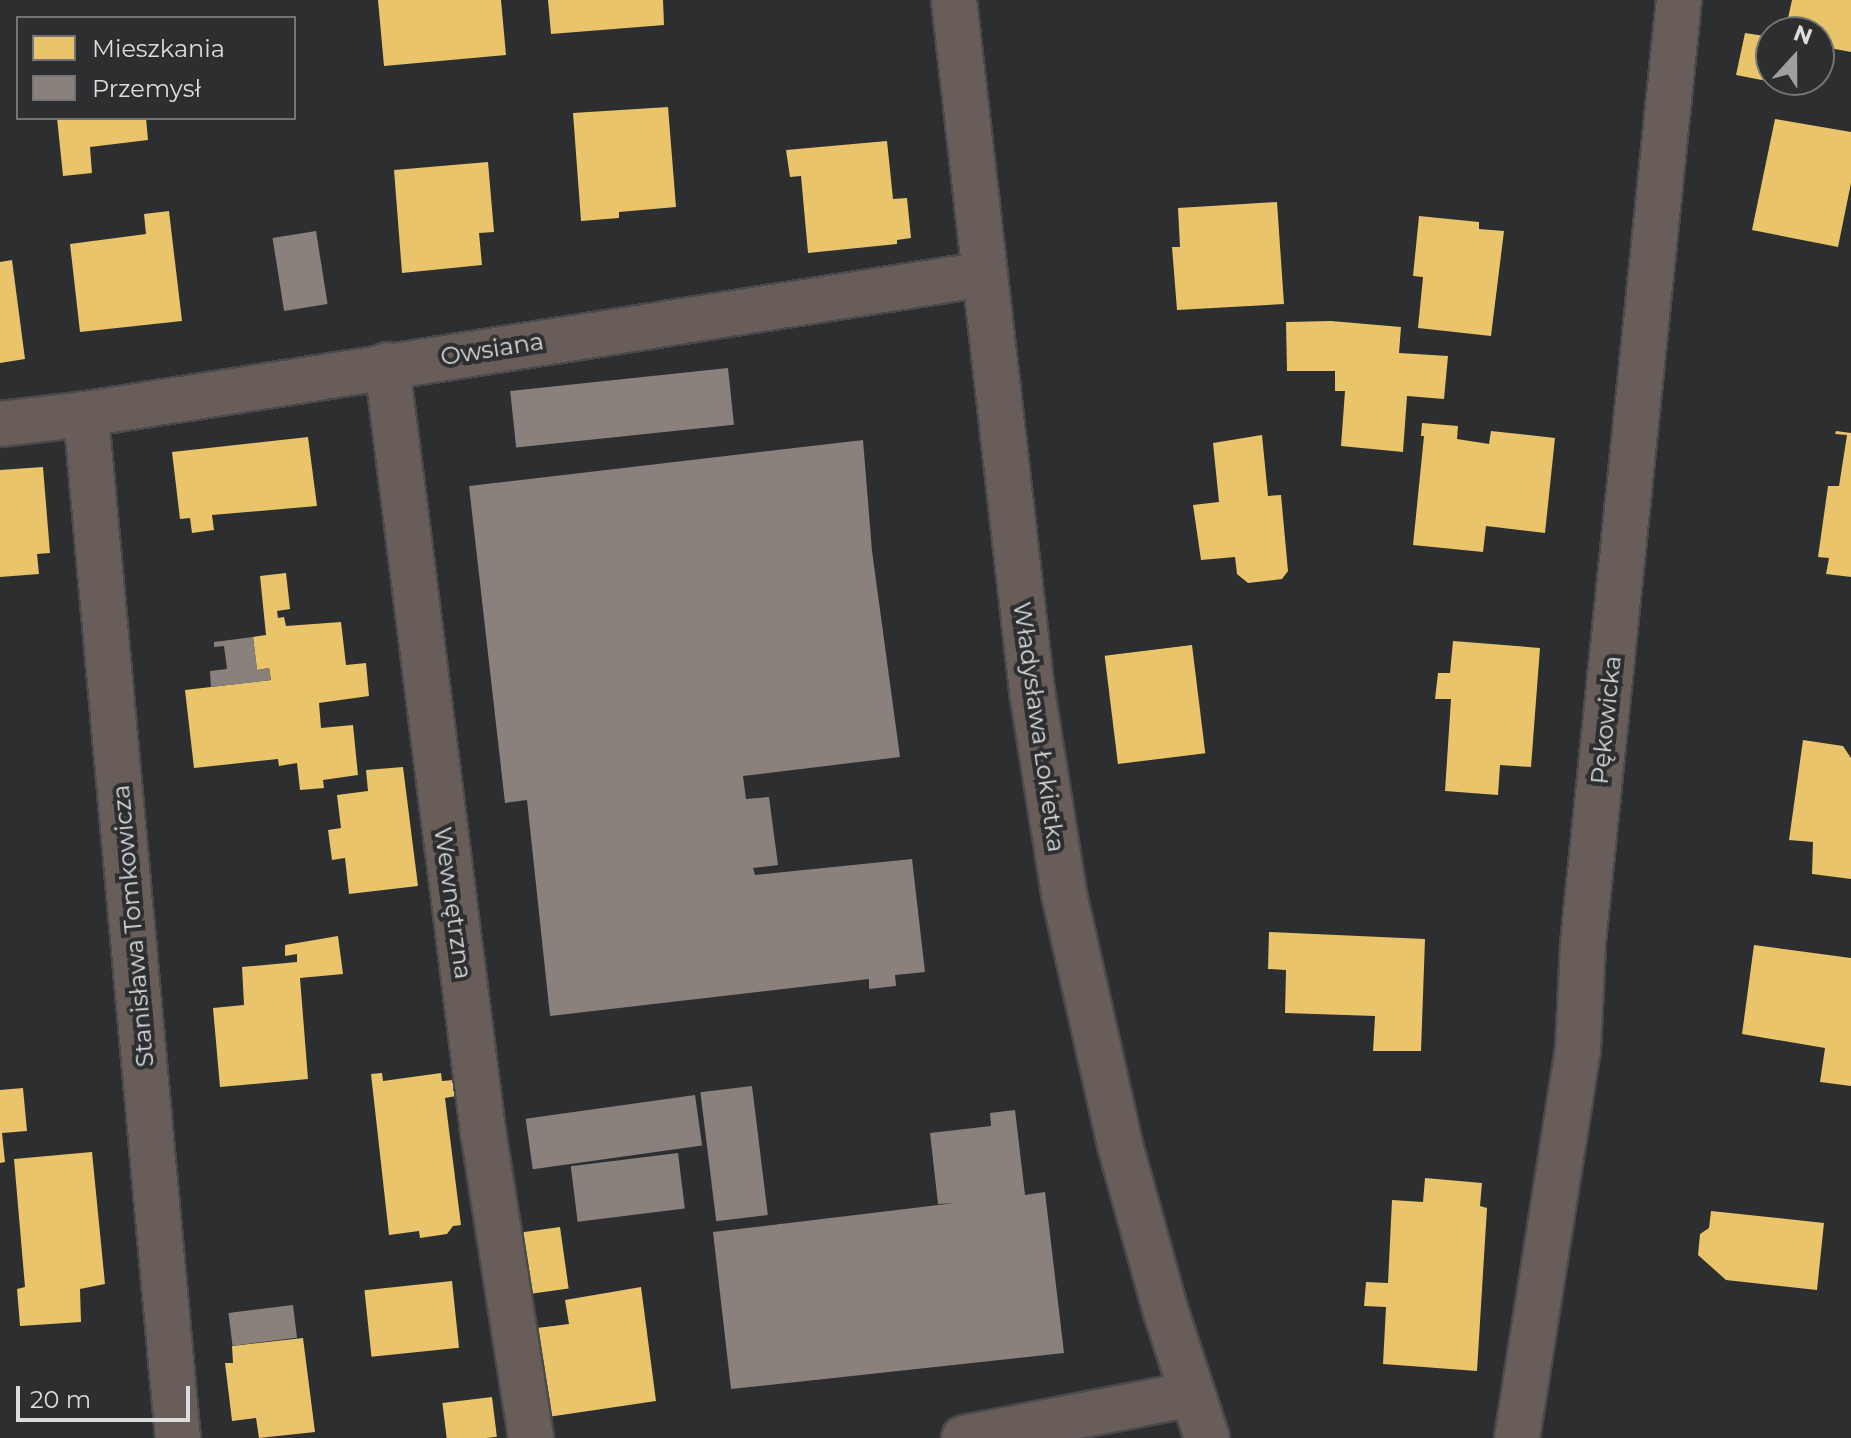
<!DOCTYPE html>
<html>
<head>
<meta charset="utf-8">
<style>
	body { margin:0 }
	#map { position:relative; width:1851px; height:1438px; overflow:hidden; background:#2d2e2f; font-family:Montserrat,sans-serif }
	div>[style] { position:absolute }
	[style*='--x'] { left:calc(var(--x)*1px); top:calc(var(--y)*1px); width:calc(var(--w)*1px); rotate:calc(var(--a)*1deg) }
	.homes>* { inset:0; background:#e9c46a; transform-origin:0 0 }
	.industry>* { inset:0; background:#8a817c; transform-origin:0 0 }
	.roads { filter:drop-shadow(2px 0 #494a4b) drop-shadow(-2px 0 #494a4b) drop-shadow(0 2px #494a4b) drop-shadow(0 -2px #494a4b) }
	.minor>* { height:44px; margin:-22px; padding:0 22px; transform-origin:22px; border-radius:22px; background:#695d5a }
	span { translate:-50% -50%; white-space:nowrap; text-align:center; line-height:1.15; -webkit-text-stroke:8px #2c2e30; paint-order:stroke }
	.street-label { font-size:24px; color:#dbdcdd }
	.legend { position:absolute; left:16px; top:16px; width:280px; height:104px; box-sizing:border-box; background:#2c2e30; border:2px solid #727475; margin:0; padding:10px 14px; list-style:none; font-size:24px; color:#dbdcdd }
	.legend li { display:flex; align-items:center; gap:16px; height:40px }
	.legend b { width:40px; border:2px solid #727475 }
	.north { position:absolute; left:1755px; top:16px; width:80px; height:80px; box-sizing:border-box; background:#2c2e30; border:2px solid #727475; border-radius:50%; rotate:21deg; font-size:22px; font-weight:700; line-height:32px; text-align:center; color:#dbdcdd }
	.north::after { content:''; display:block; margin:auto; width:28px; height:36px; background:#9e9fa0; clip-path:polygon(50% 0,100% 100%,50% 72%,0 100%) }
	.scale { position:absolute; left:16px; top:1386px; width:174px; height:36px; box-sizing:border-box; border:4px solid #dbdcdd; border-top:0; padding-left:10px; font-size:24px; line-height:28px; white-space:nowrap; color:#dbdcdd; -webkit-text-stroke:6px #2c2e30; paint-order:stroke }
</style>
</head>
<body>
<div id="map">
	<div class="homes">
		<div style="clip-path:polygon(378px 0,501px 0,506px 55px,384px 66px)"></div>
		<div style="clip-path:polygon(548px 0,663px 0,664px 25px,551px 34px)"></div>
		<div style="clip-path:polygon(1792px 0,1851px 0,1851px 52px,1819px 46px,1819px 32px,1785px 32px)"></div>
		<div style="clip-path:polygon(1745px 33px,1771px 37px,1771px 80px,1811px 80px,1809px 89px,1736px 75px)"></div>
		<div style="clip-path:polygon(668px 107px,676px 207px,619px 212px,619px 218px,581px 221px,573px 113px)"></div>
		<div style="clip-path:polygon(57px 118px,146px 118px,148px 140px,90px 147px,92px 173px,63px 176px)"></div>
		<div style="clip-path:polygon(1775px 119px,1851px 132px,1851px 183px,1838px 247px,1752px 230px)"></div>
		<div style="clip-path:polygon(887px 141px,893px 199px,907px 198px,911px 238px,897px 240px,897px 244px,808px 253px,801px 176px,790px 177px,786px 150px)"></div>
		<div style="clip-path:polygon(488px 162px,494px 232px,479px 233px,482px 265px,402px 273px,394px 170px)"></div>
		<div style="clip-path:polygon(1277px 202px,1284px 304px,1177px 310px,1172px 247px,1180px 247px,1178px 208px)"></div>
		<div style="clip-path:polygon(169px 211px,182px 321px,80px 332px,70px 244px,146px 234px,144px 214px)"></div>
		<div style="clip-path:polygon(1419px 216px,1479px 222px,1479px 229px,1504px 231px,1491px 336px,1418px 328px,1423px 277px,1413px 276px)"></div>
		<div style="clip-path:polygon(12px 260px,25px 359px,0 363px,0 262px)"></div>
		<div style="clip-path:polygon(1331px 321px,1401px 327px,1399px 353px,1448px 356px,1444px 399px,1407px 396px,1403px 452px,1341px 446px,1345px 391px,1335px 391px,1335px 371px,1287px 371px,1286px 322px)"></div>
		<div style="clip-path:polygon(1422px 423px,1458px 426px,1457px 439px,1489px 444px,1491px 431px,1555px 438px,1545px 533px,1486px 526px,1483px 552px,1413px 545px,1424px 436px,1421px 436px)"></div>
		<div style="clip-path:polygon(1836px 431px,1851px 433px,1851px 577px,1826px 574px,1829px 558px,1818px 557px,1828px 486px,1839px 486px,1847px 435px,1835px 434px)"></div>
		<div style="clip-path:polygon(1262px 435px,1268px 496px,1281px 495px,1288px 571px,1282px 579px,1248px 583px,1237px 574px,1235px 557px,1201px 560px,1193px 505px,1219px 502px,1213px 443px)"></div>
		<div style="clip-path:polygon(308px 437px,317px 506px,212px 515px,214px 530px,192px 533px,190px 518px,180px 519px,172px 452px)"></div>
		<div style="clip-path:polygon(43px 467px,50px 553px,37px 554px,39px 574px,0 577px,0 470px)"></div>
		<div style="clip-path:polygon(286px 573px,290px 609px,277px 611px,278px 618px,284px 617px,286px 626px,341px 622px,346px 665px,366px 663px,369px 696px,319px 703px,321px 728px,353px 725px,358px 775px,323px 780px,324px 788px,300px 790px,297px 763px,279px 766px,278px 759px,194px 768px,185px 690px,271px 680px,269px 668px,257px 670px,253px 637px,266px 635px,260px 576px)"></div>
		<div style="clip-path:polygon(1453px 641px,1540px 648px,1531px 767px,1500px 765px,1498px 795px,1445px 791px,1451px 699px,1435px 699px,1438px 673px,1450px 673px)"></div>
		<div style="left:1192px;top:645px;width:109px;height:88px;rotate:83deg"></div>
		<div style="clip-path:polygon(1803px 740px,1843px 746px,1851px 758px,1851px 879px,1812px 874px,1813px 842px,1789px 840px)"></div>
		<div style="clip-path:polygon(403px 767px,418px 886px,349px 894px,345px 858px,332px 860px,328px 830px,341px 828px,337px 795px,368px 791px,366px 770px)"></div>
		<div style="clip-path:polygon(1269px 932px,1425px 939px,1421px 1051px,1373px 1051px,1375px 1016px,1285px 1013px,1286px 970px,1268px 969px)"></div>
		<div style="clip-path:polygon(338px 936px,343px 974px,300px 978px,308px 1079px,220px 1087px,213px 1008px,244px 1005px,242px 967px,297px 962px,297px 954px,285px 956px,285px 945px)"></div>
		<div style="clip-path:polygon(1754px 945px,1851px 958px,1851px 1086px,1820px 1082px,1825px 1048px,1742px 1034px)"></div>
		<div style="clip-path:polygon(382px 1073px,383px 1081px,441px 1073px,442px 1081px,454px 1080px,456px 1096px,445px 1098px,461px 1225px,453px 1226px,447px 1234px,420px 1238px,419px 1231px,389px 1235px,371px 1074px)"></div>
		<div style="clip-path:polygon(23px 1088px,27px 1131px,2px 1133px,5px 1162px,0 1163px,0 1090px)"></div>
		<div style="clip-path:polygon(92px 1152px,105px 1284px,80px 1289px,81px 1322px,20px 1326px,17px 1289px,25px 1287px,14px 1159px)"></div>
		<div style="clip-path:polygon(1425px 1178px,1482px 1183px,1480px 1206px,1487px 1208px,1477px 1371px,1383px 1364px,1386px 1307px,1364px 1306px,1366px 1282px,1388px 1283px,1392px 1200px,1423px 1202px)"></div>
		<div style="clip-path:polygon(1711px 1211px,1824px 1223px,1817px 1290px,1726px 1280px,1698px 1255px,1700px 1234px,1709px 1228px)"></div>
		<div style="left:560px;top:1227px;width:62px;height:45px;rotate:82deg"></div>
		<div style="left:452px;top:1281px;width:67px;height:88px;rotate:84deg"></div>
		<div style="clip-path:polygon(641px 1287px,656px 1401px,541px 1418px,529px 1329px,569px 1324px,565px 1300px)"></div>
		<div style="clip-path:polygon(303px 1338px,315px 1432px,259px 1438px,256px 1418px,232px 1421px,225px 1363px,233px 1363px,232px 1346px)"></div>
		<div style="left:492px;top:1397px;width:40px;height:50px;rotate:83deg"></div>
	</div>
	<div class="industry">
		<div style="left:316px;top:231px;width:74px;height:44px;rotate:81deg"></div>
		<div style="left:728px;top:368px;width:57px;height:219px;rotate:84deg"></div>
		<div style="clip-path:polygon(863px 440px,872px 551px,900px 757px,743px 776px,746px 799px,769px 797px,778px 865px,753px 868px,755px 875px,912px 859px,925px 972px,895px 975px,896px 986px,869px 989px,869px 979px,550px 1016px,527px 800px,505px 803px,469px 486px)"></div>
		<div style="clip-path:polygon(253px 637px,257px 670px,269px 668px,271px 680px,211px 687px,210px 671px,227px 669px,224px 646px,214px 647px,214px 642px)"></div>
		<div style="left:752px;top:1086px;width:130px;height:52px;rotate:83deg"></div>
		<div style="left:695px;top:1095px;width:51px;height:171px;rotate:82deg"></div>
		<div style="clip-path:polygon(1015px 1110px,1025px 1195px,1045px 1192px,1064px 1353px,731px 1389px,713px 1232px,955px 1203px,938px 1204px,930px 1133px,991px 1126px,990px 1113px)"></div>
		<div style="left:678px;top:1153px;width:56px;height:108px;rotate:83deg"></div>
		<div style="left:293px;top:1305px;width:33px;height:65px;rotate:83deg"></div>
	</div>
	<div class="roads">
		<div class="minor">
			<div style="--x:954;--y:0;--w:695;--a:83.56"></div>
			<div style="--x:1032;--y:691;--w:206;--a:81"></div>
			<div style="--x:1064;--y:894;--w:257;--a:77.4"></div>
			<div style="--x:1120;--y:1145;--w:173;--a:74.6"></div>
			<div style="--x:1166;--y:1312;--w:133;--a:72"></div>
			<div style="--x:387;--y:365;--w:772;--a:82.86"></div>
			<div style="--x:483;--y:1131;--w:311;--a:81.1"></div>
			<div style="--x:86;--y:414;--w:1028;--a:84.87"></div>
			<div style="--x:0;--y:424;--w:87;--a:-6.6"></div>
			<div style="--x:86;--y:414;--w:910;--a:-8.85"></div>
			<div style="--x:964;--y:1438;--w:232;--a:-10.9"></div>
			<div style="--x:1517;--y:1438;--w:393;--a:-81.1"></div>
			<div style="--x:1578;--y:1050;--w:107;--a:-87.3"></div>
			<div style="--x:1583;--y:943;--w:948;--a:-84.19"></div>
		</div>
	</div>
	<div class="street-label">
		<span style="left:492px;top:349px;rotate:-9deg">Owsiana</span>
		<span style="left:1606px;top:720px;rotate:-84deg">Pękowicka</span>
		<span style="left:1039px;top:727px;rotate:82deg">Władysława Łokietka</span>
		<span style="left:453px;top:903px;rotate:82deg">Wewnętrzna</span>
		<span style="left:133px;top:926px;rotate:-95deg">Stanisława Tomkowicza</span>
	</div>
	<ul class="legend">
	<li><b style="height:22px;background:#e9c46a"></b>Mieszkania</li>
	<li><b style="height:22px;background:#8a817c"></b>Przemysł</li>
	</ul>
	<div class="north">N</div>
	<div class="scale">20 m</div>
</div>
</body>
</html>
